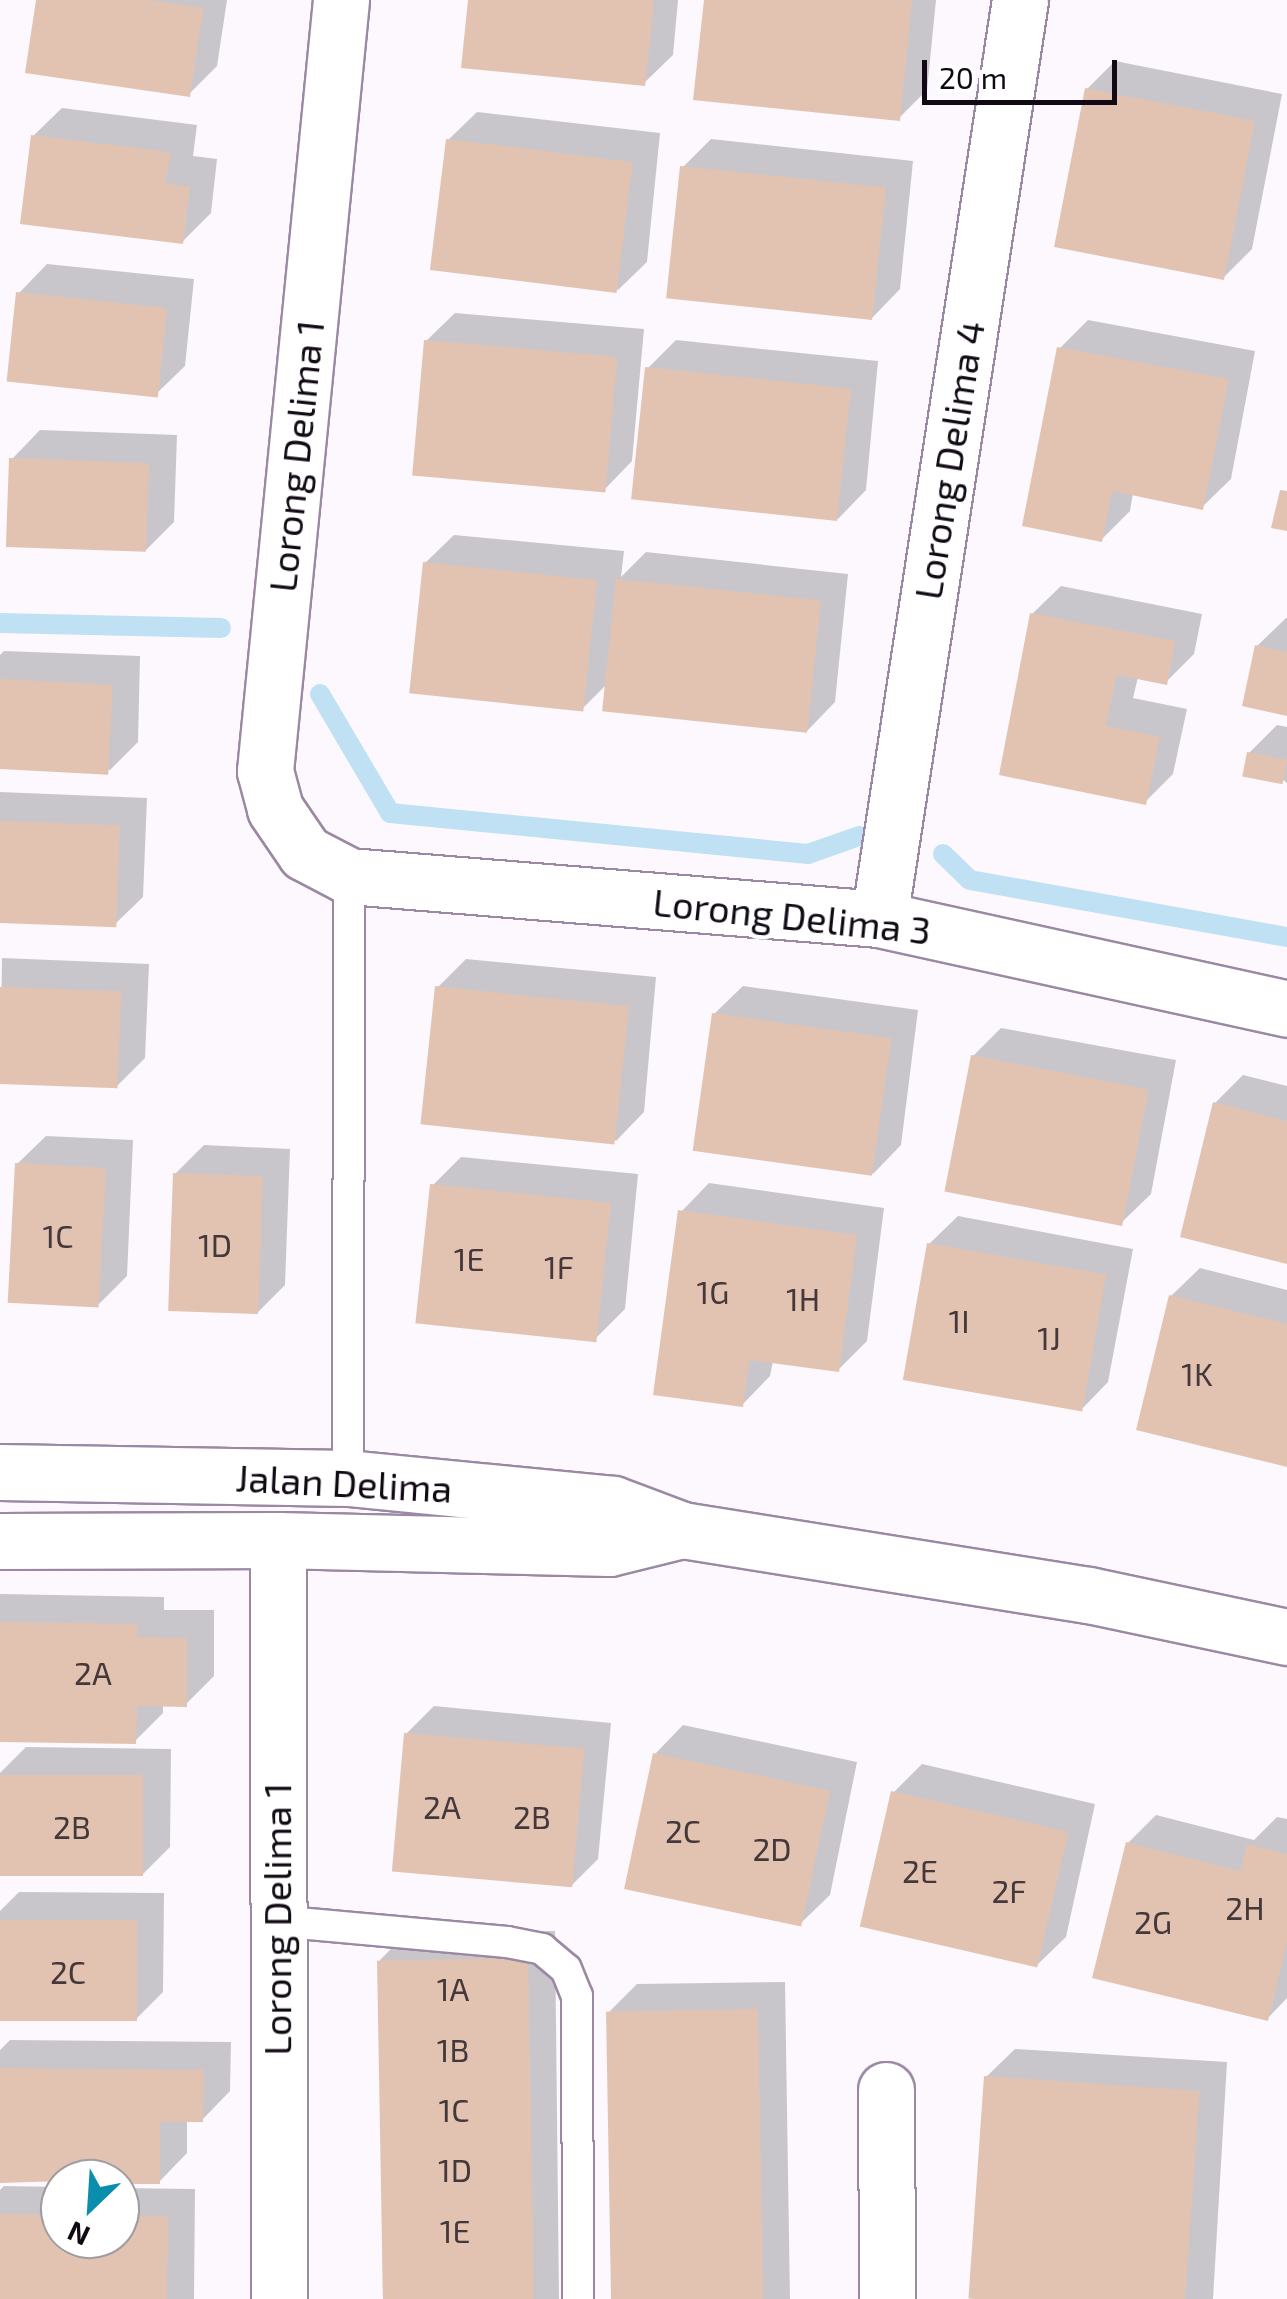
<!DOCTYPE html>
<html>
<head>
<meta charset="utf-8">
<style>
	body { margin:0 }
	#map { position:relative; width:1287px; height:2299px; overflow:hidden; background:#fcf8fe; font-family:"Exo 2",sans-serif }
	div>[style] { position:absolute }
	[style*='--x'] { left:calc(var(--x)*1px); top:calc(var(--y)*1px); width:calc(var(--w)*1px); rotate:calc(var(--a)*1deg) }
	.shadow>* { inset:0; background:#0003 }
	.stream>* { height:20px; margin:-10px; padding:0 10px; transform-origin:10px; border-radius:10px; background:#c0e1f4 }
	.building>* { inset:0; background:#e2c3b1; transform-origin:0 0 }
	.roads { filter:drop-shadow(2px 0 #9b89a4) drop-shadow(-2px 0 #9b89a4) drop-shadow(0 2px #9b89a4) drop-shadow(0 -2px #9b89a4) }
	.lane>* { height:30px; margin:-15px; padding:0 15px; transform-origin:15px; border-radius:15px; background:#fff }
	.street>* { height:55px; margin:-27.5px; padding:0 27.5px; transform-origin:27.5px; border-radius:27.5px; background:#fff }
	.secondary>* { height:55px; margin:-27.5px; padding:0 27.5px; transform-origin:27.5px; border-radius:27.5px; background:#fff }
	span { translate:-50% -50%; white-space:nowrap; text-align:center; line-height:1.15; -webkit-text-stroke:9px #fff; paint-order:stroke }
	.number-label { font-size:32px; color:#45383b }
	.number-label span { -webkit-text-stroke-width:0 }
	.street-label { font-size:38px; color:#110a14 }
	.north { position:absolute; left:40px; top:2159px; width:100px; height:100px; box-sizing:border-box; background:#fff; border:2px solid #a09da1; border-radius:50%; rotate:205deg; font-size:28px; font-weight:700; line-height:40px; text-align:center; color:#110a14 }
	.north::after { content:''; display:block; margin:auto; width:35px; height:45px; background:#0b8ead; clip-path:polygon(50% 0,100% 100%,50% 72%,0 100%) }
	.scale { position:absolute; left:922px; top:60px; width:195px; height:45px; box-sizing:border-box; border:5px solid #110a14; border-top:0; padding-left:12px; font-size:30px; line-height:35px; white-space:nowrap; color:#110a14; -webkit-text-stroke:8px #fff; paint-order:stroke }
</style>
</head>
<body>
<div id="map">
	<div class="shadow">
		<div style="clip-path:polygon(38px 0,227px 0,217px 66px,189px 94px)"></div>
		<div style="clip-path:polygon(471px 0,678px 0,673px 55px,644px 83px)"></div>
		<div style="clip-path:polygon(706px 0,936px 0,927px 90px,899px 118px)"></div>
		<div style="clip-path:polygon(1115px 61px,1282px 94px,1252px 249px,1223px 278px,1087px 89px)"></div>
		<div style="clip-path:polygon(62px 108px,197px 125px,193px 156px,217px 159px,211px 213px,182px 242px,33px 136px)"></div>
		<div style="clip-path:polygon(477px 112px,660px 133px,647px 262px,618px 290px,448px 140px)"></div>
		<div style="clip-path:polygon(711px 139px,913px 161px,900px 289px,872px 318px,683px 167px)"></div>
		<div style="clip-path:polygon(47px 264px,194px 279px,185px 366px,156px 394px,19px 293px)"></div>
		<div style="clip-path:polygon(455px 313px,644px 329px,632px 461px,604px 490px,426px 341px)"></div>
		<div style="clip-path:polygon(1088px 320px,1255px 351px,1231px 479px,1202px 507px,1133px 493px,1130px 511px,1102px 539px,1060px 348px)"></div>
		<div style="clip-path:polygon(676px 340px,878px 361px,866px 490px,838px 519px,648px 368px)"></div>
		<div style="clip-path:polygon(40px 430px,177px 435px,174px 522px,146px 550px,12px 459px)"></div>
		<div style="clip-path:polygon(454px 535px,624px 551px,621px 577px,646px 552px,848px 574px,835px 702px,807px 731px,607px 684px,583px 708px,425px 563px)"></div>
		<div style="clip-path:polygon(1061px 586px,1202px 614px,1194px 654px,1166px 682px,1138px 677px,1133px 698px,1187px 709px,1173px 774px,1145px 802px,1032px 614px)"></div>
		<div style="clip-path:polygon(1286px 618px,1287px 618px,1287px 713px,1257px 646px)"></div>
		<div style="clip-path:polygon(4px 651px,140px 656px,138px 742px,110px 770px,0 766px,0 655px)"></div>
		<div style="clip-path:polygon(1277px 725px,1287px 727px,1287px 783px,1249px 753px)"></div>
		<div style="clip-path:polygon(0 792px,147px 798px,143px 897px,114px 925px,0 920px)"></div>
		<div style="clip-path:polygon(2px 958px,149px 964px,145px 1058px,117px 1086px,0 1082px)"></div>
		<div style="clip-path:polygon(466px 959px,656px 977px,644px 1112px,616px 1141px,438px 987px)"></div>
		<div style="clip-path:polygon(743px 986px,918px 1010px,901px 1145px,873px 1174px,714px 1014px)"></div>
		<div style="clip-path:polygon(1001px 1028px,1176px 1060px,1151px 1194px,1122px 1222px,973px 1056px)"></div>
		<div style="clip-path:polygon(1243px 1075px,1287px 1086px,1287px 1261px,1215px 1103px)"></div>
		<div style="clip-path:polygon(46px 1136px,133px 1140px,127px 1276px,99px 1304px,17px 1164px)"></div>
		<div style="clip-path:polygon(204px 1145px,290px 1149px,285px 1285px,257px 1313px,175px 1174px)"></div>
		<div style="clip-path:polygon(461px 1157px,638px 1174px,625px 1309px,597px 1337px,433px 1185px)"></div>
		<div style="clip-path:polygon(709px 1183px,884px 1208px,867px 1341px,838px 1370px,773px 1361px,770px 1376px,742px 1405px,681px 1212px)"></div>
		<div style="clip-path:polygon(958px 1216px,1133px 1249px,1108px 1382px,1080px 1411px,929px 1244px)"></div>
		<div style="clip-path:polygon(1200px 1268px,1287px 1290px,1287px 1465px,1171px 1296px)"></div>
		<div style="clip-path:polygon(0 1594px,164px 1597px,164px 1610px,214px 1610px,214px 1676px,186px 1704px,163px 1704px,163px 1713px,135px 1741px,0 1740px)"></div>
		<div style="clip-path:polygon(434px 1706px,611px 1723px,598px 1859px,570px 1887px,406px 1734px)"></div>
		<div style="clip-path:polygon(683px 1725px,857px 1762px,830px 1895px,801px 1923px,655px 1754px)"></div>
		<div style="clip-path:polygon(26px 1747px,171px 1749px,170px 1847px,141px 1876px,0 1873px,0 1773px)"></div>
		<div style="clip-path:polygon(922px 1764px,1095px 1804px,1066px 1937px,1037px 1965px,894px 1792px)"></div>
		<div style="clip-path:polygon(1156px 1815px,1254px 1840px,1277px 1817px,1287px 1819px,1287px 1998px,1267px 2019px,1128px 1843px)"></div>
		<div style="clip-path:polygon(19px 1892px,164px 1893px,163px 1992px,135px 2020px,0 2018px,0 1911px)"></div>
		<div style="clip-path:polygon(555px 1931px,559px 2299px,383px 2299px,380px 1960px,408px 1932px)"></div>
		<div style="clip-path:polygon(785px 1982px,790px 2299px,614px 2299px,609px 2012px,637px 1984px)"></div>
		<div style="clip-path:polygon(10px 2040px,231px 2042px,230px 2091px,202px 2120px,187px 2120px,187px 2153px,159px 2182px,0 2181px,0 2050px)"></div>
		<div style="clip-path:polygon(1015px 2049px,1227px 2062px,1213px 2299px,974px 2299px,986px 2077px)"></div>
		<div style="clip-path:polygon(4px 2186px,60px 2187px,60px 2239px,120px 2239px,120px 2188px,195px 2189px,194px 2299px,0 2299px,0 2190px)"></div>
	</div>
	<div class="stream">
		<div style="--x:0;--y:623;--w:221;--a:1.3"></div>
		<div style="--x:320;--y:694;--w:138;--a:59.5"></div>
		<div style="--x:390;--y:813;--w:420;--a:5.6"></div>
		<div style="--x:808;--y:854;--w:54;--a:-19.4"></div>
		<div style="--x:943;--y:854;--w:37;--a:44"></div>
		<div style="--x:970;--y:880;--w:322;--a:10.2"></div>
	</div>
	<div class="building">
		<div style="clip-path:polygon(36px 0,149px 0,203px 8px,190px 97px,25px 73px)"></div>
		<div style="clip-path:polygon(468px 0,654px 0,645px 86px,461px 68px)"></div>
		<div style="clip-path:polygon(704px 0,912px 0,900px 121px,693px 100px)"></div>
		<div style="left:1085px;top:88px;width:173px;height:162px;rotate:11deg"></div>
		<div style="clip-path:polygon(31px 135px,170px 152px,166px 184px,190px 187px,183px 244px,20px 224px)"></div>
		<div style="left:446px;top:139px;width:188px;height:132px;rotate:7deg"></div>
		<div style="left:680px;top:166px;width:207px;height:133px;rotate:6deg"></div>
		<div style="left:16px;top:292px;width:152px;height:90px;rotate:6deg"></div>
		<div style="left:424px;top:340px;width:194px;height:136px;rotate:5deg"></div>
		<div style="clip-path:polygon(1057px 347px,1229px 379px,1203px 510px,1112px 491px,1102px 542px,1022px 526px)"></div>
		<div style="left:645px;top:367px;width:207px;height:133px;rotate:6deg"></div>
		<div style="left:9px;top:458px;width:140px;height:89px;rotate:2deg"></div>
		<div style="clip-path:polygon(1280px 490px,1287px 491px,1287px 531px,1271px 528px)"></div>
		<div style="left:423px;top:562px;width:175px;height:132px;rotate:6deg"></div>
		<div style="left:616px;top:579px;width:206px;height:133px;rotate:6deg"></div>
		<div style="clip-path:polygon(1030px 613px,1175px 641px,1167px 685px,1117px 675px,1106px 726px,1160px 737px,1146px 805px,999px 775px)"></div>
		<div style="clip-path:polygon(1255px 645px,1287px 652px,1287px 716px,1242px 706px)"></div>
		<div style="left:0;top:679px;width:113px;height:90px;rotate:3deg"></div>
		<div style="left:1247px;top:752px;width:41px;height:25px;rotate:11deg"></div>
		<div style="left:0;top:821px;width:120px;height:102px;rotate:2deg"></div>
		<div style="left:435px;top:986px;width:195px;height:139px;rotate:6deg"></div>
		<div style="left:0;top:987px;width:121px;height:97px;rotate:2deg"></div>
		<div style="left:712px;top:1013px;width:181px;height:139px;rotate:8deg"></div>
		<div style="left:971px;top:1055px;width:181px;height:139px;rotate:11deg"></div>
		<div style="clip-path:polygon(1213px 1102px,1287px 1121px,1287px 1264px,1180px 1237px)"></div>
		<div style="left:15px;top:1163px;width:91px;height:140px;rotate:3deg"></div>
		<div style="left:173px;top:1173px;width:90px;height:138px;rotate:2deg"></div>
		<div style="left:430px;top:1184px;width:182px;height:140px;rotate:6deg"></div>
		<div style="clip-path:polygon(678px 1210px,857px 1235px,839px 1372px,749px 1360px,743px 1407px,653px 1395px)"></div>
		<div style="left:927px;top:1243px;width:182px;height:139px;rotate:10deg"></div>
		<div style="clip-path:polygon(1169px 1295px,1287px 1324px,1287px 1467px,1136px 1430px)"></div>
		<div style="clip-path:polygon(0 1622px,137px 1624px,137px 1637px,187px 1638px,187px 1707px,137px 1706px,136px 1744px,0 1742px)"></div>
		<div style="left:404px;top:1733px;width:181px;height:139px;rotate:5deg"></div>
		<div style="left:653px;top:1753px;width:181px;height:139px;rotate:12deg"></div>
		<div style="left:0;top:1775px;width:143px;height:101px"></div>
		<div style="left:891px;top:1791px;width:182px;height:139px;rotate:13deg"></div>
		<div style="clip-path:polygon(1126px 1842px,1240px 1871px,1247px 1844px,1287px 1854px,1287px 1942px,1268px 2021px,1092px 1978px)"></div>
		<div style="left:0;top:1920px;width:137px;height:101px"></div>
		<div style="left:528px;top:1958px;width:341px;height:151px;rotate:89deg"></div>
		<div style="left:758px;top:2009px;width:290px;height:152px;rotate:89deg"></div>
		<div style="clip-path:polygon(0 2068px,204px 2070px,203px 2122px,160px 2122px,160px 2184px,120px 2184px,120px 2179px,0 2183px)"></div>
		<div style="left:984px;top:2076px;width:216px;height:223px;rotate:4deg"></div>
		<div style="clip-path:polygon(0 2214px,60px 2215px,60px 2239px,120px 2239px,120px 2216px,168px 2216px,167px 2299px,0 2299px)"></div>
	</div>
	<div class="roads">
		<div class="lane">
			<div style="--x:348;--y:1478;--w:602;--a:-89.9"></div>
			<div style="--x:276;--y:1921;--w:232;--a:5.2"></div>
			<div style="--x:507;--y:1942;--w:36;--a:11"></div>
			<div style="--x:542;--y:1949;--w:31;--a:40"></div>
			<div style="--x:566;--y:1969;--w:29;--a:68"></div>
			<div style="--x:577;--y:1996;--w:303;--a:89.8"></div>
		</div>
		<div class="street">
			<div style="--x:341;--y:0;--w:775;--a:95.63"></div>
			<div style="--x:265;--y:771;--w:39;--a:75"></div>
			<div style="--x:275;--y:809;--w:53;--a:55.7"></div>
			<div style="--x:305;--y:853;--w:50;--a:27.6"></div>
			<div style="--x:349;--y:876;--w:532;--a:4.64"></div>
			<div style="--x:879;--y:919;--w:418;--a:12.4"></div>
			<div style="--x:879;--y:919;--w:930;--a:-81.28"></div>
			<div style="--x:278;--y:1540;--w:759;--a:89.92"></div>
			<div style="--x:886;--y:2090;--w:209;--a:89.7"></div>
		</div>
		<div class="secondary">
			<div style="--x:0;--y:1472;--w:348;--a:1"></div>
			<div style="--x:348;--y:1478;--w:266;--a:5.6"></div>
			<div style="--x:613;--y:1504;--w:74;--a:20.6"></div>
			<div style="--x:682;--y:1530;--w:412;--a:9.1"></div>
			<div style="--x:1089;--y:1595;--w:202;--a:12"></div>
			<div style="--x:0;--y:1541;--w:278;--a:-0.2"></div>
			<div style="--x:278;--y:1540;--w:331;--a:1.4"></div>
			<div style="--x:609;--y:1548;--w:75;--a:-13.9"></div>
		</div>
	</div>
	<div class="number-label">
		<span style="left:58px;top:1235px">1C</span>
		<span style="left:215px;top:1244px">1D</span>
		<span style="left:469px;top:1258px">1E</span>
		<span style="left:559px;top:1266px">1F</span>
		<span style="left:713px;top:1291px">1G</span>
		<span style="left:803px;top:1298px">1H</span>
		<span style="left:959px;top:1320px">1I</span>
		<span style="left:1049px;top:1337px">1J</span>
		<span style="left:1197px;top:1373px">1K</span>
		<span style="left:93px;top:1672px">2A</span>
		<span style="left:442px;top:1806px">2A</span>
		<span style="left:532px;top:1816px">2B</span>
		<span style="left:72px;top:1826px">2B</span>
		<span style="left:683px;top:1830px">2C</span>
		<span style="left:772px;top:1848px">2D</span>
		<span style="left:920px;top:1870px">2E</span>
		<span style="left:1009px;top:1890px">2F</span>
		<span style="left:1245px;top:1907px">2H</span>
		<span style="left:1153px;top:1921px">2G</span>
		<span style="left:68px;top:1971px">2C</span>
		<span style="left:453px;top:1988px">1A</span>
		<span style="left:453px;top:2049px">1B</span>
		<span style="left:454px;top:2109px">1C</span>
		<span style="left:455px;top:2169px">1D</span>
		<span style="left:455px;top:2230px">1E</span>
	</div>
	<div class="street-label">
		<span style="left:296px;top:456px;rotate:-84deg">Lorong Delima 1</span>
		<span style="left:949px;top:460px;rotate:-81deg">Lorong Delima 4</span>
		<span style="left:792px;top:916px;rotate:6deg">Lorong Delima 3</span>
		<span style="left:344px;top:1483px;rotate:3deg">Jalan Delima</span>
		<span style="left:277px;top:1919px;rotate:-90deg">Lorong Delima 1</span>
	</div>
	<div class="north">N</div>
	<div class="scale">20 m</div>
</div>
</body>
</html>
